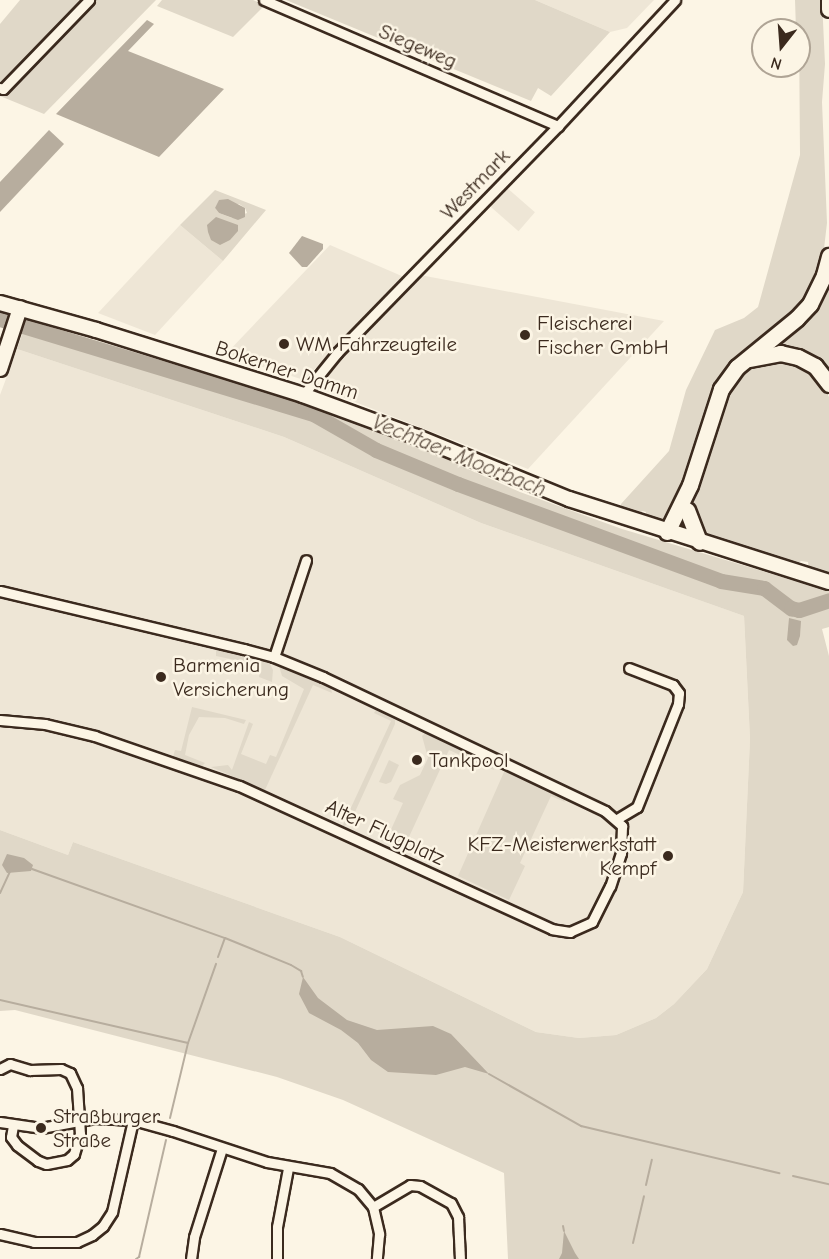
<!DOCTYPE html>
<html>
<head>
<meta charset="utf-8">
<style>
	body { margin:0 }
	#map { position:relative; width:829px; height:1259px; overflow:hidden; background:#fcf5e5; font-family:"Comic Neue",sans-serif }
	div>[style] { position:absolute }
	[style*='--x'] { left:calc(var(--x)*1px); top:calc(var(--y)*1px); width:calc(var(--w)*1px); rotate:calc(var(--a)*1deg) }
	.built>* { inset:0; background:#eee6d6; transform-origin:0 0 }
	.green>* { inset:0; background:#e0d8c8 }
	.water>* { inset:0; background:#b7ad9e }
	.stream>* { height:2px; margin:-1px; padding:0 1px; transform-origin:1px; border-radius:1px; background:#b7ad9e }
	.river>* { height:15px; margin:-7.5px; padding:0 7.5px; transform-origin:7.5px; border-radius:7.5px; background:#b7ad9e }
	.roads { filter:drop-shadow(2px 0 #3b2a1e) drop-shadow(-2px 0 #3b2a1e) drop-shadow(0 2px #3b2a1e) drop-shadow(0 -2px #3b2a1e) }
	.street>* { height:9px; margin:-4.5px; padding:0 4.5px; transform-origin:4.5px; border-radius:4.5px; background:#fcf5e5 }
	.secondary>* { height:14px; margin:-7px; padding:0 7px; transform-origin:7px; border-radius:7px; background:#fcf5e5 }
	.primary>* { height:15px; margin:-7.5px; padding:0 7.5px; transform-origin:7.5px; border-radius:7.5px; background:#fcf5e5 }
	.dots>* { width:16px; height:16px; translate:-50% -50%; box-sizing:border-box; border:3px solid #fcf5e5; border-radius:50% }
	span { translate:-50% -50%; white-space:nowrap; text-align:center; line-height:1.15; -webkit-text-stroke:5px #fcf5e5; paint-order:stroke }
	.street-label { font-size:21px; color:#3b2a1e }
	.poi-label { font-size:21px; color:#3b2a1e }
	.left { translate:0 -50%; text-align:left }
	.right { translate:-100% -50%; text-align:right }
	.water-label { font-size:22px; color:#605144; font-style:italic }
	.north { position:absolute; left:751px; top:18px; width:60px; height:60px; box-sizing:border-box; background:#fcf5e5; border:2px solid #afa495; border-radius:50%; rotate:197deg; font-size:16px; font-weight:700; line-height:24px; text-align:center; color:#3b2a1e }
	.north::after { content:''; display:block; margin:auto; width:21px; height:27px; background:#3b2a1e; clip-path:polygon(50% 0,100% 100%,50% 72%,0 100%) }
</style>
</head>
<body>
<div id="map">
	<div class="built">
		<div style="clip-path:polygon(535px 0,654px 0,627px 28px,610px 32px)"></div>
		<div style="left:507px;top:188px;width:37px;height:25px;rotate:41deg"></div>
		<div style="clip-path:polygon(180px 225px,223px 261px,155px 335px,98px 313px)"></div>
		<div style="clip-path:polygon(330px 245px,404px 277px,304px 380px,225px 355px)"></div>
		<div style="clip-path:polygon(420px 275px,664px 321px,528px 469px,316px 387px,318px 380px)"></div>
		<div style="clip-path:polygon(17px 349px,284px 437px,481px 523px,744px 616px,750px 739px,743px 892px,707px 969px,674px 1004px,656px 1018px,616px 1035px,579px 1038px,536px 1032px,340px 937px,73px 842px,68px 855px,0 830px,0 395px)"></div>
	</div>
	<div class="green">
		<div style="clip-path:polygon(20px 0,156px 0,44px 114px,0 96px,0 24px)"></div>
		<div style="clip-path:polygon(162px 0,253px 0,265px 5px,233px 37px,157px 6px)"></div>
		<div style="clip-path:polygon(286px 0,535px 0,610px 32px,551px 96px,538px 88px,531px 101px)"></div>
		<div style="clip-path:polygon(795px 0,822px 0,825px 64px,822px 102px,827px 223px,822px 266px,801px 308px,738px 357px,668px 517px,662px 522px,646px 518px,646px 512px,642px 511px,640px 516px,621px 512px,621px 504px,669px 451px,686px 390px,715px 330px,744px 318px,758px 307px,800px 155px,799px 30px,796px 30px)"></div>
		<div style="clip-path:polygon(evenodd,215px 190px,266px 210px,223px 261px,180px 225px,215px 190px,239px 204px,245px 208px,247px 213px,232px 218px,219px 213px,215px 208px,239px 204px)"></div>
		<div style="clip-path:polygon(829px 274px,829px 376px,766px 350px)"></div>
		<div style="clip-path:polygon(27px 320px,317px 407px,405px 441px,520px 492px,622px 529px,829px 591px,829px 627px,822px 629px,829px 656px,829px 1259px,508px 1259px,504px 1173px,343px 1100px,277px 1077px,15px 1010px,0 1011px,0 830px,68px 855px,73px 842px,340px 937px,536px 1032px,579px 1038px,616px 1035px,656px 1018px,674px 1004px,707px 969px,743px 892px,750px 739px,744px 616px,481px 523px,284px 437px,17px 349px)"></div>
		<div style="clip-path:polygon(777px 358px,805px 366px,821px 382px,829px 397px,829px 577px,809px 570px,808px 562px,801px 561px,794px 566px,735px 548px,703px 531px,694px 518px,694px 495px,699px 473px,726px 392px,743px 369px,756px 363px)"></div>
		<div style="clip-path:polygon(216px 649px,246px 656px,245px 662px,216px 656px)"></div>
		<div style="clip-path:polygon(255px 659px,269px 662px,273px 670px,272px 682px,259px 677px,260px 665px,253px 663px)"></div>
		<div style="clip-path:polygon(279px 666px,331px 689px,332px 693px,313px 685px,265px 790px,211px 767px,228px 765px,232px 770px,249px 722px,253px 724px,241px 754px,266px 764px,270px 755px,276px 757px,304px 689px,282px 676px)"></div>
		<div style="clip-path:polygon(192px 707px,246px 720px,244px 724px,225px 718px,199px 717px,189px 735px,185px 755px,205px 763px,202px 766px,173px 757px,175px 750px,181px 751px)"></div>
		<div style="clip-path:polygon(376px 710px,395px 720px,395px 724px,350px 823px,342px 827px,391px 721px,374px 713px)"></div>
		<div style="clip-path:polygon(425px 733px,492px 764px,494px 770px,449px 750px,403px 850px,378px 839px,381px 831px,389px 834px,403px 803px,393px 799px,400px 785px,420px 775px,428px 758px,422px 736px)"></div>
		<div style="clip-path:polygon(389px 760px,399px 765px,391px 782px,386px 784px,379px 782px)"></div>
		<div style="clip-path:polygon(507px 771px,564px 798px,565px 802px,551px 796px,520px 863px,525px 866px,509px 900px,458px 876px,504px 772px)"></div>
	</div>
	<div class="water">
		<div style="clip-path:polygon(147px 20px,154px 24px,128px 51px,224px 89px,159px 157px,56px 114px)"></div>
		<div style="clip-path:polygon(49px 130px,64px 144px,0 212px,0 182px)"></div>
		<div style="clip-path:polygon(228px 199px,245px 208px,245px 217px,238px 220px,219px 213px,215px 208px,219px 200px)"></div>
		<div style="clip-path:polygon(216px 217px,238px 225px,238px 231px,230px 240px,220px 245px,211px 240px,208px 232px,207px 225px)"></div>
		<div style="clip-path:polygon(302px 236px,323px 244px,323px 249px,307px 267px,302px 267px,289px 253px)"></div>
		<div style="clip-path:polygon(789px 618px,801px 621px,800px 636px,797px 645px,793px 646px,787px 640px)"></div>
		<div style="clip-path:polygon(7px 854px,24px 858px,33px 865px,31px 871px,7px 873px,2px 865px)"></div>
		<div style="clip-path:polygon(303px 977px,318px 998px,347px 1020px,377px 1030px,433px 1026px,451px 1034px,489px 1074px,465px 1067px,436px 1075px,388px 1072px,371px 1060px,358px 1043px,341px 1030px,309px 1013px,299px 994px)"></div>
		<div style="clip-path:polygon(564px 1231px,575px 1253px,579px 1259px,559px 1259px,562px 1253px)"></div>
	</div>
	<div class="stream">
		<div style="--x:32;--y:869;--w:205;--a:19.7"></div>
		<div style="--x:225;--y:938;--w:71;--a:22.2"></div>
		<div style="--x:291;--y:965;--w:12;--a:31"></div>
		<div style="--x:301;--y:971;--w:6;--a:72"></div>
		<div style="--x:0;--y:893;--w:23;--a:-65"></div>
		<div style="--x:218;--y:957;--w:20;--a:-70"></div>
		<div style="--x:0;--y:1000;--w:193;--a:12.9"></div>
		<div style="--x:489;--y:1074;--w:106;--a:29.5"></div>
		<div style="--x:581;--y:1126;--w:204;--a:13.4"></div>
		<div style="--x:170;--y:1118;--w:77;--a:-76.5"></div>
		<div style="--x:188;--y:1043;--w:84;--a:-70.5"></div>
		<div style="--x:793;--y:1176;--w:37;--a:13"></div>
		<div style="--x:646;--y:1185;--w:26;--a:-77"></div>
		<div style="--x:563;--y:1226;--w:5;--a:79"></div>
		<div style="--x:633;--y:1243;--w:48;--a:-76.8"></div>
		<div style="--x:136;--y:1259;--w:4;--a:-34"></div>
		<div style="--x:139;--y:1257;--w:120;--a:-77"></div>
	</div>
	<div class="river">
		<div style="--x:0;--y:319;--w:329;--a:16.9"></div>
		<div style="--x:315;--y:415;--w:70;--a:29.8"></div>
		<div style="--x:376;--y:450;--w:89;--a:22.5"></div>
		<div style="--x:458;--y:484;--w:280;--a:20.2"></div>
		<div style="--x:721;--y:581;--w:44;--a:9.2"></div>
		<div style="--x:764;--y:588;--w:34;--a:37"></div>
		<div style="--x:791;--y:608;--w:8;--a:14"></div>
		<div style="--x:799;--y:610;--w:32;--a:-18"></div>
	</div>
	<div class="roads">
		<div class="street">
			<div style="--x:264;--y:0;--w:320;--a:23.2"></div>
			<div style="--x:0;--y:88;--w:3;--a:18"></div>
			<div style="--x:3;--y:89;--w:124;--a:-46"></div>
			<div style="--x:303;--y:395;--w:54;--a:-51"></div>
			<div style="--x:337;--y:353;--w:317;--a:-45.8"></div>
			<div style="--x:558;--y:126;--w:172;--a:-47.1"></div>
			<div style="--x:0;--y:591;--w:251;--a:13.4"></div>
			<div style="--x:244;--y:649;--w:31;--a:15"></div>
			<div style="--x:274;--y:657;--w:53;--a:22.2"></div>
			<div style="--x:323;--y:677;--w:312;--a:25.4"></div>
			<div style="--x:605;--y:811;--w:23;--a:41"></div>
			<div style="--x:622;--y:826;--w:27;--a:92"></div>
			<div style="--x:621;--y:853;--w:35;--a:108"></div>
			<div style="--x:610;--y:886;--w:40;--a:116.6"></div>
			<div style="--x:592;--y:922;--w:24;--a:156"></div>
			<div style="--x:570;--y:932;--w:18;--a:-171"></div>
			<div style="--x:552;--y:929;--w:344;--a:-155.4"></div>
			<div style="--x:239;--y:786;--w:152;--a:-160.9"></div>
			<div style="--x:95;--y:736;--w:51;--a:-166.5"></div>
			<div style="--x:45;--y:724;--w:45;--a:-174.9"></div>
			<div style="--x:274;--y:657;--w:102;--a:-71.7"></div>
			<div style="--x:617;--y:819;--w:23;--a:-31"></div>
			<div style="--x:637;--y:807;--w:111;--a:-68.3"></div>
			<div style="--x:678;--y:704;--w:11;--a:-85"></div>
			<div style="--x:679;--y:693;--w:10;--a:-127"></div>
			<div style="--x:673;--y:685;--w:47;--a:-158.9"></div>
			<div style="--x:0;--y:1069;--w:11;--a:-27"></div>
			<div style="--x:10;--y:1064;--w:21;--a:17"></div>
			<div style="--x:30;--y:1070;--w:31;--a:-2"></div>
			<div style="--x:61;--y:1069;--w:10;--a:24"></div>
			<div style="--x:70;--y:1073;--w:17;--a:65"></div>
			<div style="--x:77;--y:1088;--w:46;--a:86.3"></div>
			<div style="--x:80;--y:1134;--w:21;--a:107"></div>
			<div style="--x:74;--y:1154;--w:9;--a:139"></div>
			<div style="--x:67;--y:1160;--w:21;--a:169"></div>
			<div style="--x:46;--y:1164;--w:9;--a:-159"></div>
			<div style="--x:38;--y:1161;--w:26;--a:-143"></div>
			<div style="--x:17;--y:1145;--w:10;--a:-127"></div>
			<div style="--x:11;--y:1137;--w:11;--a:-80"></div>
			<div style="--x:0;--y:1122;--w:41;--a:8.3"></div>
			<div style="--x:41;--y:1128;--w:55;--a:-10.5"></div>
			<div style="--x:95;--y:1118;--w:38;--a:3"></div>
			<div style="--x:133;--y:1120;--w:41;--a:15.4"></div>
			<div style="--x:173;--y:1131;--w:99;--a:18.3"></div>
			<div style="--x:267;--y:1162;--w:64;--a:9.9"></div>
			<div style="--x:330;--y:1173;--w:32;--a:30"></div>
			<div style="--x:358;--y:1189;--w:23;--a:50"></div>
			<div style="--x:373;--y:1207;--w:28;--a:77"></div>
			<div style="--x:379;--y:1234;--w:25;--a:95"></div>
			<div style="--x:373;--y:1207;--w:43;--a:-30.7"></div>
			<div style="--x:410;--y:1185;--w:10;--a:6"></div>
			<div style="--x:420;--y:1186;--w:35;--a:29"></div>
			<div style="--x:451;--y:1203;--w:16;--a:63"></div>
			<div style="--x:458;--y:1217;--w:42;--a:87.3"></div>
			<div style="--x:0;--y:1234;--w:35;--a:13"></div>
			<div style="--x:34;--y:1242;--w:43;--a:0"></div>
			<div style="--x:77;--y:1242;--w:17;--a:-25"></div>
			<div style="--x:92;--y:1235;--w:14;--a:-39"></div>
			<div style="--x:103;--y:1226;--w:17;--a:-57"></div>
			<div style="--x:112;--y:1212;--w:94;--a:-77.1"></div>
			<div style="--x:191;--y:1259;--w:22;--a:-82"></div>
			<div style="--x:194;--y:1237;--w:93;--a:-72.5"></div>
			<div style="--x:277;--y:1259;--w:32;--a:-90"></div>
			<div style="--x:277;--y:1227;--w:60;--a:-79.4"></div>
		</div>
		<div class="secondary">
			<div style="--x:0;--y:303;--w:100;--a:15.7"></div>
			<div style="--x:96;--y:330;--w:217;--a:17.4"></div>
			<div style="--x:303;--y:395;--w:121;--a:20.2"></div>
			<div style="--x:417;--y:437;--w:164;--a:22.2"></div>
			<div style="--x:569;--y:499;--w:273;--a:17.7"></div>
			<div style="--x:0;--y:369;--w:64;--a:-71.8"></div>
		</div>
		<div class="primary">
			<div style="--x:829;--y:0;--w:9;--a:90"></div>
			<div style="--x:750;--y:359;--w:31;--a:-11"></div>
			<div style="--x:780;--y:353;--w:18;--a:13"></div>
			<div style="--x:798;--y:357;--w:19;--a:28"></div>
			<div style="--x:815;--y:366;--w:23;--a:52"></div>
			<div style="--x:687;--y:510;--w:34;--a:69"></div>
			<div style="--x:667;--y:532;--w:52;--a:-63.9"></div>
			<div style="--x:690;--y:485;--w:101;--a:-72.1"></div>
			<div style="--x:721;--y:389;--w:27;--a:-54"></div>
			<div style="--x:737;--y:367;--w:77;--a:-39.2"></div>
			<div style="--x:797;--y:318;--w:19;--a:-47"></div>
			<div style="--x:810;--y:304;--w:32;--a:-64"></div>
			<div style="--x:824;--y:275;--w:20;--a:-75"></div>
		</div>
	</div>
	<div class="dots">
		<div style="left:525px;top:335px;background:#3b2a1e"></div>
		<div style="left:284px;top:344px;background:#3b2a1e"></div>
		<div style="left:161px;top:677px;background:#3b2a1e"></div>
		<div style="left:417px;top:760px;background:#3b2a1e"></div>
		<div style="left:668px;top:856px;background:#3b2a1e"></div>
		<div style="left:41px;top:1128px;background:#3b2a1e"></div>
	</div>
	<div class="street-label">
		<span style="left:418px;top:46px;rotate:23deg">Siegeweg</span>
		<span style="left:475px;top:184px;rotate:-46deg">Westmark</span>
		<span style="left:287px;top:370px;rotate:18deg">Bokerner Damm</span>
		<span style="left:385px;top:832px;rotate:25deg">Alter Flugplatz</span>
	</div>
	<div class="poi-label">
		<span class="left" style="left:537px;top:335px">Fleischerei<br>Fischer GmbH</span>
		<span class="left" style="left:296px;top:344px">WM Fahrzeugteile</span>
		<span class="left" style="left:173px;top:677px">Barmenia<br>Versicherung</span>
		<span class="left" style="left:429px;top:760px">Tankpool</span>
		<span class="right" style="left:656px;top:856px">KFZ-Meisterwerkstatt<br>Kempf</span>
		<span class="left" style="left:53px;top:1128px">Straßburger<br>Straße</span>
	</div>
	<div class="water-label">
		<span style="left:459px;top:456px;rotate:22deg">Vechtaer Moorbach</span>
	</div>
	<div class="north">N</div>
</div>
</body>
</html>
